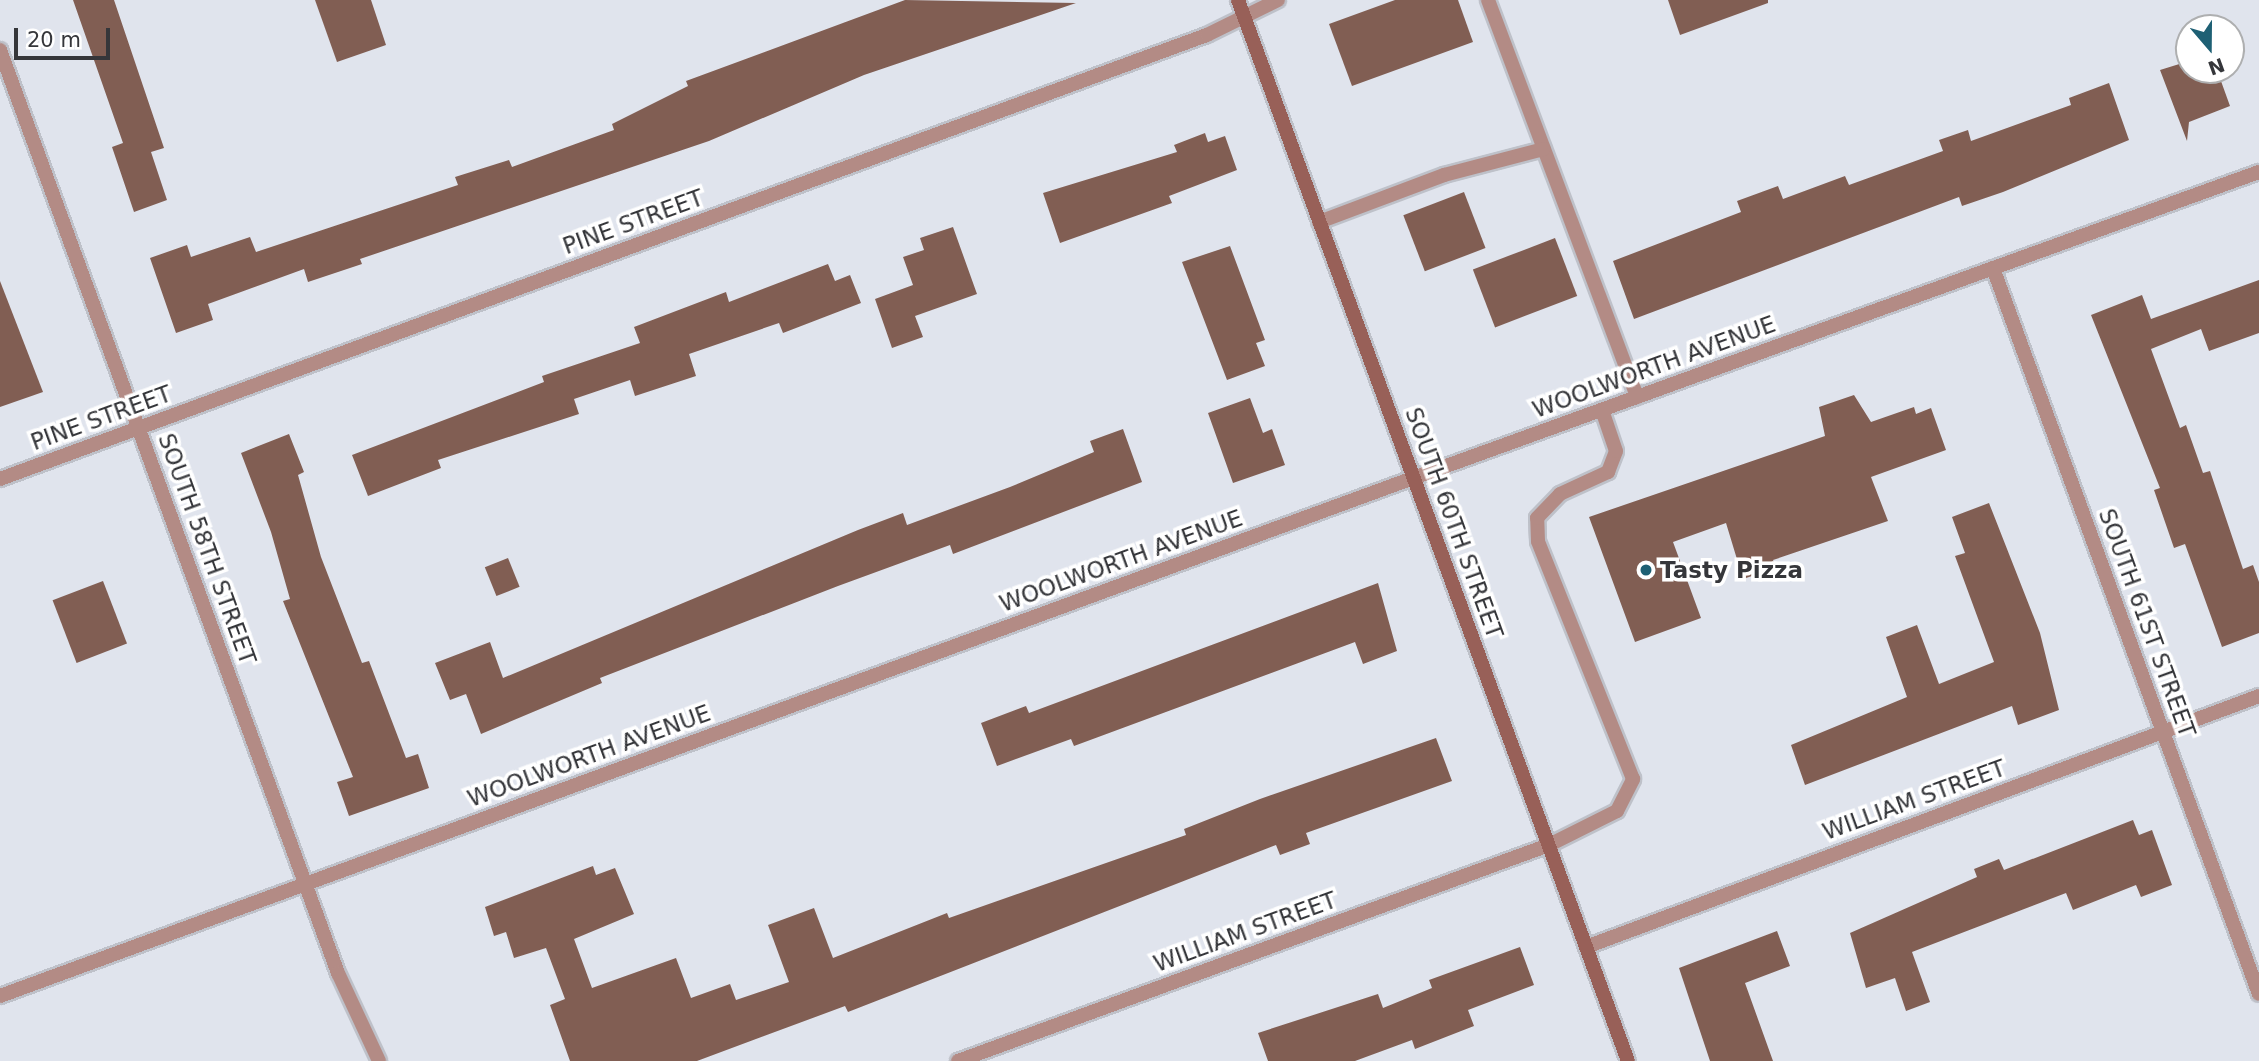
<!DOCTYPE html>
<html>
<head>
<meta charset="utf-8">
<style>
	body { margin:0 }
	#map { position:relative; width:2259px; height:1061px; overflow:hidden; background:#e0e4ed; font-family:"DejaVu Sans",sans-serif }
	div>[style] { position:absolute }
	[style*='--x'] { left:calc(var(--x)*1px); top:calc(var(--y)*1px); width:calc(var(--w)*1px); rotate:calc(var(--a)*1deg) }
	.building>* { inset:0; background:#815e53; transform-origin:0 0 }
	.roads { filter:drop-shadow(2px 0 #bec1c9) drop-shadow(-2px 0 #bec1c9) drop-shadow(0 2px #bec1c9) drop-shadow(0 -2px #bec1c9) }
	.service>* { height:14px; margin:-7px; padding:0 7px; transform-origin:7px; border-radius:7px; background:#b38b85 }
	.minor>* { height:14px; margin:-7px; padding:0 7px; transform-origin:7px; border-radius:7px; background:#b38b85 }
	.tertiary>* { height:14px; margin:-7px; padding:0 7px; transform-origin:7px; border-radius:7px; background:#b38b85 }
	.secondary>* { height:14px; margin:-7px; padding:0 7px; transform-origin:7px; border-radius:7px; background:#986058 }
	.dots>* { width:19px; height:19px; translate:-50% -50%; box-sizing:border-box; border:4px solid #fff; border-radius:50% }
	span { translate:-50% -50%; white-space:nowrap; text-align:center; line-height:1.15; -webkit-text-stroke:7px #fff; paint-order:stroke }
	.street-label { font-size:23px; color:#35363a }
	.poi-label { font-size:23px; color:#35363a; font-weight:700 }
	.left { translate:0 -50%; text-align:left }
	.north { position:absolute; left:2175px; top:14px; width:70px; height:70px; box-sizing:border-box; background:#fff; border:2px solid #aeafb0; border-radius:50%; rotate:160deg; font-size:19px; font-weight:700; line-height:28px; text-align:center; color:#35363a }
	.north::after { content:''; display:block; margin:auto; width:24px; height:32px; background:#1e6074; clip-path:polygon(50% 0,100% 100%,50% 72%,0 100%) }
	.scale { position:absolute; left:14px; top:28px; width:96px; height:32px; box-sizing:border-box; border:4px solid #35363a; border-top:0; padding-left:9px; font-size:21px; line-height:24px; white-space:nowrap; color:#35363a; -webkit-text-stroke:5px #fff; paint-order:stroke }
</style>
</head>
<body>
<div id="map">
	<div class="building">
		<div style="clip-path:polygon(73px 0,114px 0,164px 148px,151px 152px,167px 200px,134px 212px,112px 147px,123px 143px)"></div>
		<div style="clip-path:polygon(315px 0,371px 0,386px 45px,337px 62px)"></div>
		<div style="clip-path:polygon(905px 0,1076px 3px,864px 75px,709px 141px,360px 259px,362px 264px,308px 282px,304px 269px,208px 304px,213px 320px,176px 333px,150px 258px,187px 245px,191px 257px,250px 237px,256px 252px,458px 185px,455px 177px,509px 160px,512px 167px,614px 130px,612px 124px,688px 86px,686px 81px)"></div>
		<div style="clip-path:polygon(1395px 0,1458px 0,1473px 42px,1352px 86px,1329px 24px)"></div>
		<div style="clip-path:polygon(1668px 0,1768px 0,1768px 3px,1680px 35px)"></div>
		<div style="clip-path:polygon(2189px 61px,2189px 70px,2217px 70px,2230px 106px,2189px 122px,2187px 141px,2160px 70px)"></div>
		<div style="clip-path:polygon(2109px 83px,2129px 140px,2003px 192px,1962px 206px,1959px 197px,1634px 319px,1613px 261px,1741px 212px,1737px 201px,1778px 186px,1783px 199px,1845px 176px,1849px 185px,1943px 151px,1939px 140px,1968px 130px,1971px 141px,2071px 105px,2069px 98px)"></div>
		<div style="clip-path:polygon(1205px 133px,1208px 142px,1225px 136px,1237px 170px,1169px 196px,1172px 203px,1060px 243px,1043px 193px,1177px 152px,1174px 145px)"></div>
		<div style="left:1464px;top:192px;width:60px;height:65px;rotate:69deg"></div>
		<div style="clip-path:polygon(953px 227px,977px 294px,915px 316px,923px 337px,892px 348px,875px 299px,913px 285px,903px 257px,924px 250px,920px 238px)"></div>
		<div style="left:1555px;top:238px;width:62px;height:88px;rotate:69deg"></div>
		<div style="clip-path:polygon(1230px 246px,1265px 340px,1256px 343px,1265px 366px,1227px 380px,1182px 262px)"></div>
		<div style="clip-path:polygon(828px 264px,835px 281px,850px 275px,861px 303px,783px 333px,779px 323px,689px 354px,696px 376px,635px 396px,630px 380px,574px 399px,579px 414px,438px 460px,441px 468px,368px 496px,352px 455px,544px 382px,542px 376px,640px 343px,634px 327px,726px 292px,729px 302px)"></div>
		<div style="clip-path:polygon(2259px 280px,2259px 333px,2209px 351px,2201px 329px,2151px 349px,2180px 428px,2186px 425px,2203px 473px,2210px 471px,2243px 569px,2253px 565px,2259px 582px,2259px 633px,2222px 647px,2185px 544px,2174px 548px,2154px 490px,2160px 488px,2091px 315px,2142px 295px,2151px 319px)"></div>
		<div style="clip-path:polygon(0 281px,43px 392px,0 407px)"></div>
		<div style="clip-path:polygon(1854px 395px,1871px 422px,1914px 407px,1916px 414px,1931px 408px,1946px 450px,1871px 477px,1888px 521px,1773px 560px,1776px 568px,1743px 579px,1726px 523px,1673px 542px,1701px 618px,1635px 642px,1589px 517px,1825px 436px,1819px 407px)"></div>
		<div style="clip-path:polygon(1250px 398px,1263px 433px,1272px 429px,1285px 465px,1233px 483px,1208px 413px)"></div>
		<div style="clip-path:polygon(1123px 429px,1142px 482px,953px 554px,950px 545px,838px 586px,600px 678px,602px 683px,481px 734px,466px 694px,450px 700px,435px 663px,490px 642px,503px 678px,858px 530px,903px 513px,907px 525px,1010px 487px,1094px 452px,1090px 441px)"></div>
		<div style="clip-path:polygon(289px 434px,304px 472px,298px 475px,321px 557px,362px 663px,369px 661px,406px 758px,418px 754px,429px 788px,349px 816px,337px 782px,353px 777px,283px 601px,290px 599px,271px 532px,241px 453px)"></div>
		<div style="clip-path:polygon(1989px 503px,2040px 633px,2059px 710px,2018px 725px,2012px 706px,1805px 785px,1791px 745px,1907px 697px,1886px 637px,1917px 625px,1939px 684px,1994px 662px,1955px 556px,1965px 553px,1952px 517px)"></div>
		<div style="left:508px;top:558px;width:31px;height:25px;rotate:68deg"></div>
		<div style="left:103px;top:581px;width:67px;height:54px;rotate:69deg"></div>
		<div style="clip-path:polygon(1378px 583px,1397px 651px,1363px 664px,1355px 642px,1074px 746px,1071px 739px,997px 766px,981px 723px,1026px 706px,1029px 713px)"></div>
		<div style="clip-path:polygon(1436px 738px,1452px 781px,1306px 833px,1310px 844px,1280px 855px,1276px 845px,848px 1012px,845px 1006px,697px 1061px,570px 1061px,550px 1005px,565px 999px,546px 948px,514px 958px,506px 932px,494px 936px,485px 907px,593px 866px,596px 875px,615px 868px,634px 914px,574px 939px,592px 988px,676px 958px,691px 998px,730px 984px,736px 1000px,789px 982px,768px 925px,814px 908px,833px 958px,947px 913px,949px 918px,1186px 835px,1184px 829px,1260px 799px)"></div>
		<div style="clip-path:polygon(2133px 820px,2139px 835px,2152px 830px,2172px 885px,2141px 897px,2136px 885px,2073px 910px,2066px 893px,1912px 952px,1930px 1002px,1906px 1011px,1895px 978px,1866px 988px,1850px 933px,1977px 877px,1974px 869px,1999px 859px,2004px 870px)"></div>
		<div style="clip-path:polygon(1777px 931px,1790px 966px,1745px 983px,1773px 1061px,1710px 1061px,1679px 968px)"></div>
		<div style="clip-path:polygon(1520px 947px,1534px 985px,1468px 1010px,1474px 1026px,1415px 1049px,1412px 1040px,1355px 1061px,1268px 1061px,1258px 1033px,1378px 994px,1383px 1008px,1432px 988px,1429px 980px)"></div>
	</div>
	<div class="roads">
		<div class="service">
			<div style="--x:1488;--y:0;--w:424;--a:69.4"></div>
			<div style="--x:1319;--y:222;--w:134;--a:-20.6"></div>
			<div style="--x:1444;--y:175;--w:103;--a:-14.6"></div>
			<div style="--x:1549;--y:845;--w:76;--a:-26.6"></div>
			<div style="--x:1617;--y:811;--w:36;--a:-63"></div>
			<div style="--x:1633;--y:779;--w:256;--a:-111.8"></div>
			<div style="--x:1538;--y:541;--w:23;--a:-92"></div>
			<div style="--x:1537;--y:518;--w:33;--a:-46"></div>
			<div style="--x:1560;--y:494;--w:53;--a:-24.6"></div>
			<div style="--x:1608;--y:472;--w:22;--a:-69"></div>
			<div style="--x:1616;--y:451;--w:43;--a:-108.9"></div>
		</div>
		<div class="minor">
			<div style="--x:0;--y:50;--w:983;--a:69.89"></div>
			<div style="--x:338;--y:973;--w:97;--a:65"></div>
			<div style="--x:1993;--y:268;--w:773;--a:69.88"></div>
			<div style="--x:0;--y:479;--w:1286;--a:-20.2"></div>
			<div style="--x:1207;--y:35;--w:79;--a:-26.2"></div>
			<div style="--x:1586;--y:947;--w:718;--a:-20.45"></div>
			<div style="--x:0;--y:996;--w:1505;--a:-20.13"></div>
			<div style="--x:958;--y:1061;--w:629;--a:-20.08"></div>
		</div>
		<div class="tertiary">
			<div style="--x:1413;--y:478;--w:900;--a:-19.89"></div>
		</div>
		<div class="secondary">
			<div style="--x:1238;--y:0;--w:1130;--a:69.82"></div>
		</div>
	</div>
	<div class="dots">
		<div style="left:1646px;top:570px;background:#1e6074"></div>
	</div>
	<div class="street-label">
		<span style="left:633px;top:222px;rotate:-20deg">PINE STREET</span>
		<span style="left:1654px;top:367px;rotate:-20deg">WOOLWORTH AVENUE</span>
		<span style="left:101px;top:418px;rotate:-20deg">PINE STREET</span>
		<span style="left:1454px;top:523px;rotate:70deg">SOUTH 60TH STREET</span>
		<span style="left:207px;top:549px;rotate:70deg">SOUTH 58TH STREET</span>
		<span style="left:1121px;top:561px;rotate:-20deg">WOOLWORTH AVENUE</span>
		<span style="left:2147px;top:623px;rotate:70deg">SOUTH 61ST STREET</span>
		<span style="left:589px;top:756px;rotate:-20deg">WOOLWORTH AVENUE</span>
		<span style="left:1914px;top:800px;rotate:-20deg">WILLIAM STREET</span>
		<span style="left:1245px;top:932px;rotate:-20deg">WILLIAM STREET</span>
	</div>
	<div class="poi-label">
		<span class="left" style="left:1660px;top:570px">Tasty Pizza</span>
	</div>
	<div class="north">N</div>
	<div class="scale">20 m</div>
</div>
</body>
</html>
